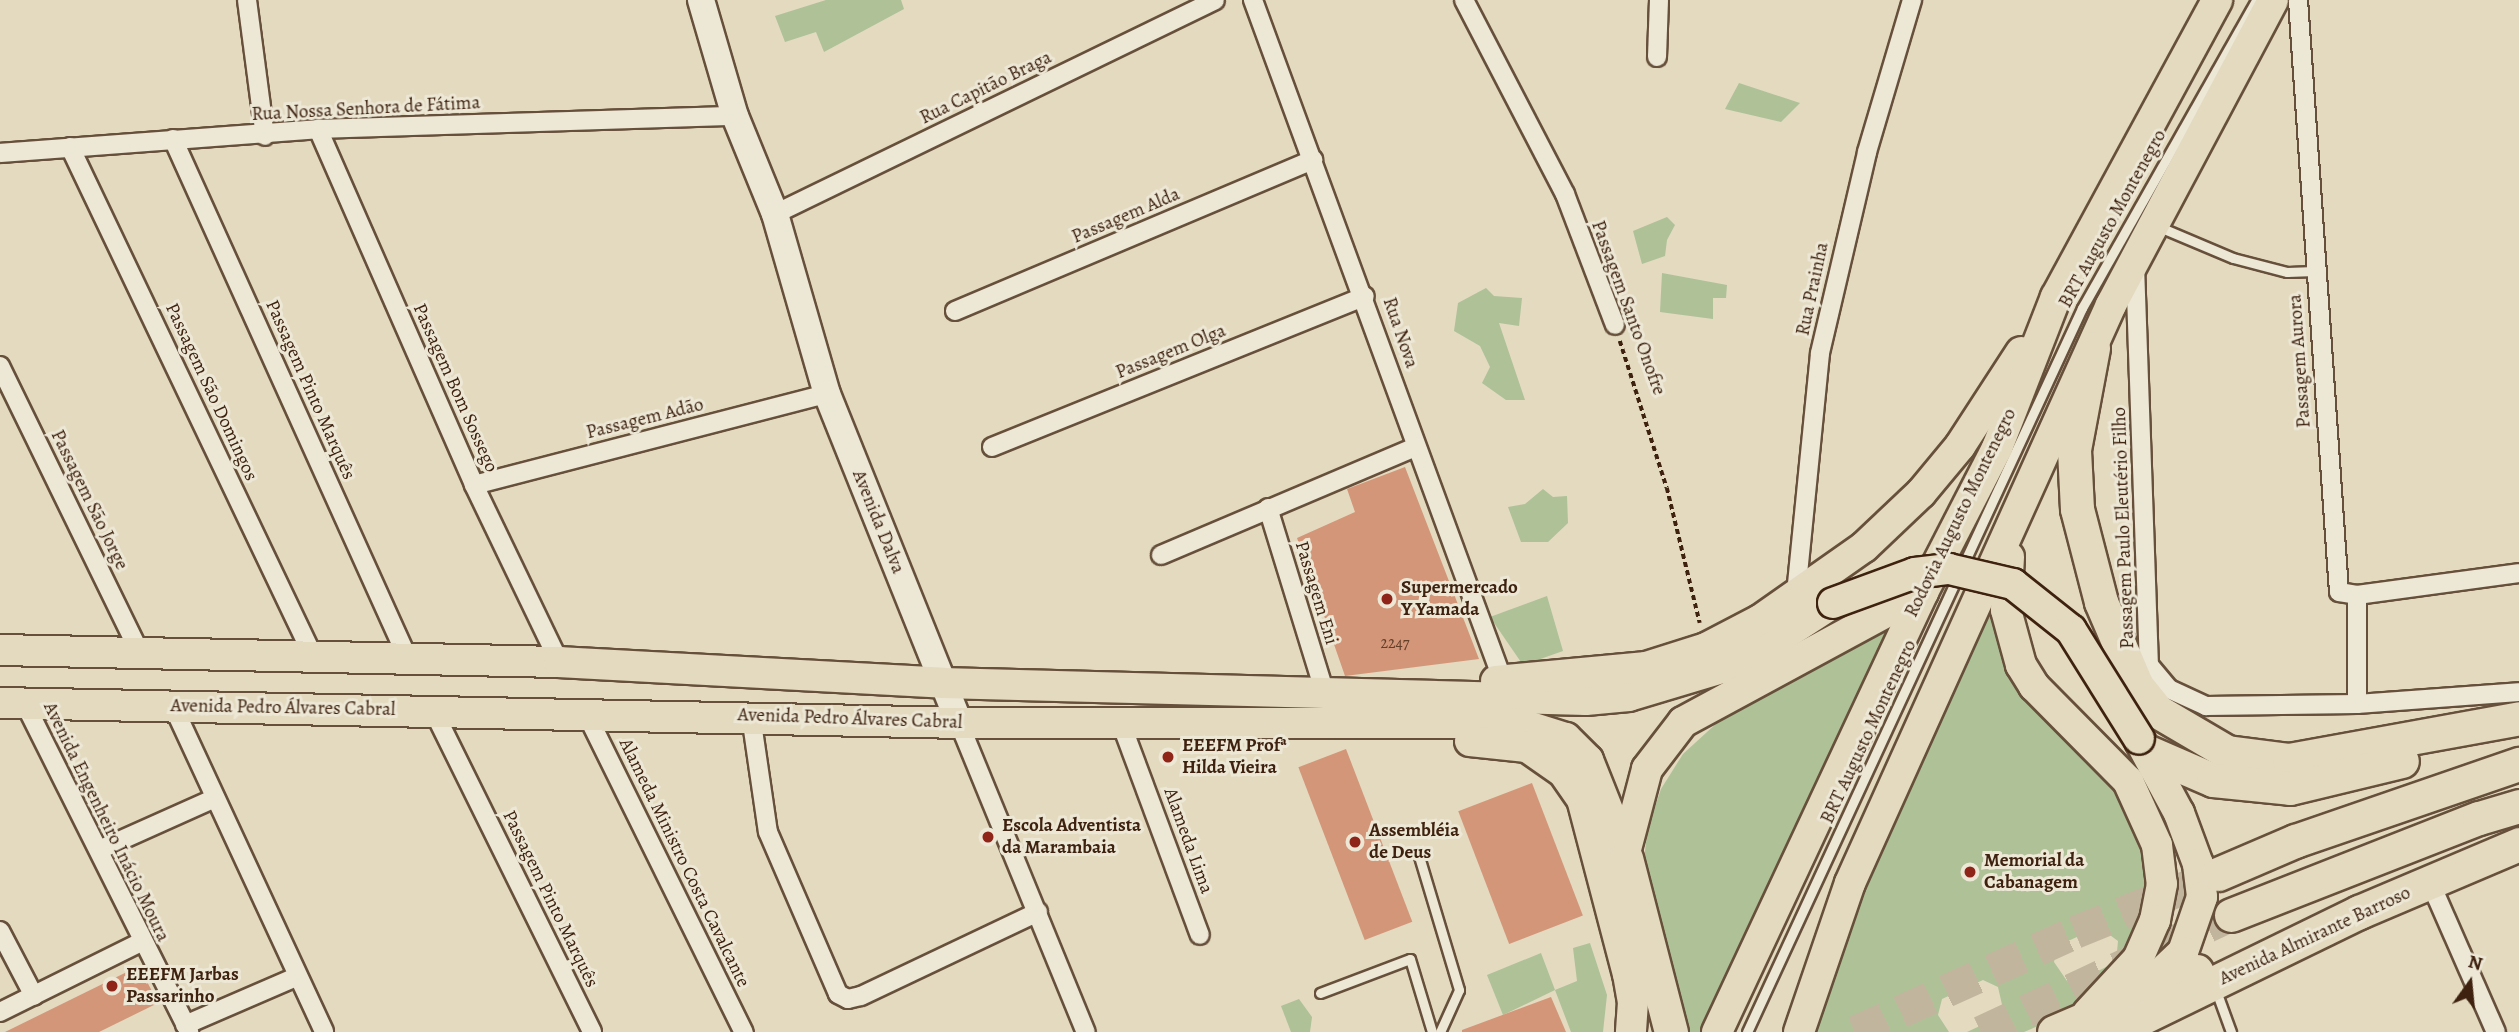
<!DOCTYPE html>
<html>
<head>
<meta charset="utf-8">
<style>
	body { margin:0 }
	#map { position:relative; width:2519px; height:1032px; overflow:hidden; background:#e3dac0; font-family:Alegreya,serif }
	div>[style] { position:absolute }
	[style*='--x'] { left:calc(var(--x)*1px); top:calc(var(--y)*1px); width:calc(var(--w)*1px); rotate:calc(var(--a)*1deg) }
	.green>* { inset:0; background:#aec197 }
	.building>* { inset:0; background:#d39679; transform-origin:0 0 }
	.highway-tunnel>* { height:33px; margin-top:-16.5px; transform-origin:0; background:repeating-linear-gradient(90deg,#c2b59d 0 33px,transparent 0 50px) }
	.path>* { height:3.5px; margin-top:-1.75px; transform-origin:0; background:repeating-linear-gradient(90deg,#3e220f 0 5px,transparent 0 8.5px) }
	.roads { filter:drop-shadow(2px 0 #67503b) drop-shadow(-2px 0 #67503b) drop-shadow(0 2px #67503b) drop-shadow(0 -2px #67503b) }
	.lane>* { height:9px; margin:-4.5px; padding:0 4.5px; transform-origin:4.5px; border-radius:4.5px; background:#ede7d6 }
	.street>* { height:18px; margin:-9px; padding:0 9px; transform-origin:9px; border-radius:9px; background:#ede7d6 }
	.secondary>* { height:26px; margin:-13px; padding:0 13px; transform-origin:13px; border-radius:13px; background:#ede7d6 }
	.primary>* { height:30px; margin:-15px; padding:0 15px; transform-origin:15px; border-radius:15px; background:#e3dac0 }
	.highway>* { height:33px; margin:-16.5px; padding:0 16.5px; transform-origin:16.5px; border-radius:16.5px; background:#e3dac0 }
	.bridges { filter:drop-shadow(2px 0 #3e220f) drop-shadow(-2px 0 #3e220f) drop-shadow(0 2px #3e220f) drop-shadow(0 -2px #3e220f) }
	.primary-bridge>* { height:30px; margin:-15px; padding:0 15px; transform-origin:15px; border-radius:15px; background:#e3dac0 }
	.dots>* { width:19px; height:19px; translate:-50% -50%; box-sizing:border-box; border:4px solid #ede7d6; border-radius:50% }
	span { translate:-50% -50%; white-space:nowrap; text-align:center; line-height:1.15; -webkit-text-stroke:6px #ede7d6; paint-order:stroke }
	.number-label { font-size:16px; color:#633f2a }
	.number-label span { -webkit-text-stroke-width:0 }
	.street-label { font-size:19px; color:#3e220f }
	.poi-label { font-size:19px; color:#3e220f; font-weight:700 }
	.left { translate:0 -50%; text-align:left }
	.north { position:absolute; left:2435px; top:948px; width:70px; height:70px; -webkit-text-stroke:5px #ede7d6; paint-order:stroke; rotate:15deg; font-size:19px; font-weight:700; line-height:28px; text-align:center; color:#3e220f }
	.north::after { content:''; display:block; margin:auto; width:24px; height:32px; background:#3e220f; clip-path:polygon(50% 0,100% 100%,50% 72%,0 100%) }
</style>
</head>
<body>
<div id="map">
	<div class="green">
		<div style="clip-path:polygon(826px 0,901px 0,904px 9px,824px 52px,816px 32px,785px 42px,775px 16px)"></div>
		<div style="clip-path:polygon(1739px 83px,1800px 103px,1781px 122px,1725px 109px)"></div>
		<div style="clip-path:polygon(1667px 217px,1675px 225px,1667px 240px,1665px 256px,1642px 264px,1633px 231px)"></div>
		<div style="clip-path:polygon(1662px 273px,1727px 285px,1726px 298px,1713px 298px,1713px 319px,1660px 312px)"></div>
		<div style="clip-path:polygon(1486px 288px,1494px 296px,1522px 298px,1519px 326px,1499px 323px,1525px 400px,1506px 400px,1482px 383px,1490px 367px,1480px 346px,1454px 331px,1458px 303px)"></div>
		<div style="clip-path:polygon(1543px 489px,1553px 497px,1567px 496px,1568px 523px,1548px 542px,1521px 542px,1508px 507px,1525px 504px)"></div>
		<div style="clip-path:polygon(1547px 596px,1563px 651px,1523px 665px,1490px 617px)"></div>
		<div style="clip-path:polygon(evenodd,1991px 606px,1997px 631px,2111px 778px,2153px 868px,2135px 944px,2078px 1009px,2024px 1032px,1967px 1032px,2001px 1016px,2003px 1009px,1998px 987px,1983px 980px,1942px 999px,1938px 1015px,1949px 1032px,1815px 1032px,1840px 941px,1991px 606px,2099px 927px,2118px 941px,2116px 962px,2074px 983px,2067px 981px,2054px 962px,2057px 946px,2099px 927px)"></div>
		<div style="clip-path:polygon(1897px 622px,1718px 1010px,1702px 1032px,1684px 1032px,1643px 867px,1648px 827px,1661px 789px,1683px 754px,1730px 711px)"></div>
		<div style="clip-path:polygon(1590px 943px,1607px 995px,1603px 1032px,1571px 1032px,1555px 990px,1503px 1015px,1487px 975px,1541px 953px,1555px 990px,1577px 981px,1573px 948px)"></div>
		<div style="clip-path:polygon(1299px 999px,1312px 1017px,1310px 1032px,1291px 1032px,1281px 1006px)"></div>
	</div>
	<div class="building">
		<div style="clip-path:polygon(1405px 467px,1479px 659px,1345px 676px,1297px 538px,1355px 512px,1347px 489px)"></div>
		<div style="left:1346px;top:749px;width:185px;height:51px;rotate:69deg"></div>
		<div style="left:1532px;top:783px;width:142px;height:79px;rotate:69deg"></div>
		<div style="clip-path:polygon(139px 966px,158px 1003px,99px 1032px,5px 1032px)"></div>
		<div style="clip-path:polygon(1551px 997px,1566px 1032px,1462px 1032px,1462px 1030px)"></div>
	</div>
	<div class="highway-tunnel">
		<div style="--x:1855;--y:1032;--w:242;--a:-24.4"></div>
		<div style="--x:2075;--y:932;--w:154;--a:-22.1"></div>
		<div style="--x:1981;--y:1032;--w:276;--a:-25.1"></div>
	</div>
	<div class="path">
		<div style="--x:1620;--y:341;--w:154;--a:72.3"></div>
		<div style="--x:1667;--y:488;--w:139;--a:76.3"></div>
	</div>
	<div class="roads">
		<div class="lane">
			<div style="--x:2157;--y:226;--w:82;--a:22.8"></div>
			<div style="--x:2233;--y:258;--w:56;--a:14.5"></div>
			<div style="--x:2287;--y:272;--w:28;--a:-2"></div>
			<div style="--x:1418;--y:853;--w:143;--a:73.3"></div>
			<div style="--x:1459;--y:990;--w:46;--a:114.3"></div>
			<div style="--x:2215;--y:988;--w:47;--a:70"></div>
			<div style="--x:1320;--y:993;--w:96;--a:-20.7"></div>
			<div style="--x:1410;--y:959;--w:76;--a:73.2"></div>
			<div style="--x:1747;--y:1032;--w:798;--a:-65.17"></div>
			<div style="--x:2082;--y:308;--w:354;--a:-60.5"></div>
		</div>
		<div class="street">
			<div style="--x:247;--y:0;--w:137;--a:82.5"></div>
			<div style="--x:1253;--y:0;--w:725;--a:69.84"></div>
			<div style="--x:1464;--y:0;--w:219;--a:62.5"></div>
			<div style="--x:1565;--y:194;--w:140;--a:69.1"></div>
			<div style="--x:2298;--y:0;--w:593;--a:86.04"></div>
			<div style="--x:2339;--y:592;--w:18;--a:9"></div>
			<div style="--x:2357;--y:595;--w:163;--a:-7.7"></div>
			<div style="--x:1657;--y:57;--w:57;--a:-88"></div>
			<div style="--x:318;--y:129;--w:389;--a:66.3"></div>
			<div style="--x:474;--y:485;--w:196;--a:64.3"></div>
			<div style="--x:173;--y:139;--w:571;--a:65.68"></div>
			<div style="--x:70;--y:147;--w:564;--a:64.48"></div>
			<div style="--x:0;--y:153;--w:319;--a:-4.3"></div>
			<div style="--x:318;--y:129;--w:417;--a:-1.8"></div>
			<div style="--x:775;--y:214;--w:489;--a:-25.9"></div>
			<div style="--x:2135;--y:266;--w:399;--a:88"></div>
			<div style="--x:2149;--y:665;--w:31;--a:50"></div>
			<div style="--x:2169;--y:689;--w:41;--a:24.7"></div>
			<div style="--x:2206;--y:706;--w:151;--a:-0.8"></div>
			<div style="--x:2357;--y:704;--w:162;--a:-4.2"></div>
			<div style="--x:955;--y:311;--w:389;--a:-22.9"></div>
			<div style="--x:0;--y:366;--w:319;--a:64"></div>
			<div style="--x:992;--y:447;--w:402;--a:-22"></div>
			<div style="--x:474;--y:485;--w:365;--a:-14.5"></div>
			<div style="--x:1268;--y:508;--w:190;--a:72.9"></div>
			<div style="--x:1161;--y:555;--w:277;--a:-23"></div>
			<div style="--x:1796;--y:594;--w:242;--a:-84.3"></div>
			<div style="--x:1820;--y:353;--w:206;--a:-76.8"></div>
			<div style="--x:1867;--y:152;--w:159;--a:-73.5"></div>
			<div style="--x:2357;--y:595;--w:109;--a:90"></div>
			<div style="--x:25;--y:704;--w:367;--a:63.4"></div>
			<div style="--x:173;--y:706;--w:359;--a:65.1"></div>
			<div style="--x:433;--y:710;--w:359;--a:63.7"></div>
			<div style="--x:586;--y:713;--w:356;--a:63.7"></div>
			<div style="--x:751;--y:716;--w:117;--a:81.7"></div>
			<div style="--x:768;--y:832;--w:176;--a:66.6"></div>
			<div style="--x:838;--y:994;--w:11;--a:27"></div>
			<div style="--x:848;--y:999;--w:13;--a:-13"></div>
			<div style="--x:861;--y:996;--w:196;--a:-25.4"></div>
			<div style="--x:959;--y:723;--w:334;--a:67.7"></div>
			<div style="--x:1121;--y:723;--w:226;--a:69.6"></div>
			<div style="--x:99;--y:850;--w:127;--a:-24.1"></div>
			<div style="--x:2430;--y:882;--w:164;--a:66.3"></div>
			<div style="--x:0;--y:931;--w:73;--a:62.4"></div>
			<div style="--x:0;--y:1012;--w:157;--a:-26.4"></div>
			<div style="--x:185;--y:1025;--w:121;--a:-23.4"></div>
		</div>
		<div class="secondary">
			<div style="--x:701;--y:0;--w:121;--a:73.7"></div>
			<div style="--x:735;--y:116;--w:106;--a:67.8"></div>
			<div style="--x:775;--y:214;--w:187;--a:73.9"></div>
			<div style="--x:827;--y:394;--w:354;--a:68.1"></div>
		</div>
		<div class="primary">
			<div style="--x:2009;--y:557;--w:53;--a:93.2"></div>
			<div style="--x:2006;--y:610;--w:57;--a:74.7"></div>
			<div style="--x:2021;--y:665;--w:25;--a:58"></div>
			<div style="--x:2034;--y:686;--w:134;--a:45.3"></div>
			<div style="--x:2128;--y:781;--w:70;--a:65.6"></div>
			<div style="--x:2157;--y:845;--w:39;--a:83"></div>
			<div style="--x:2162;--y:884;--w:37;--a:101"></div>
			<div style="--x:2155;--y:920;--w:43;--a:113.6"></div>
			<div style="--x:2138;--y:959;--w:74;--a:132.8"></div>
			<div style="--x:0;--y:650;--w:559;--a:1.23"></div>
			<div style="--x:559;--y:662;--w:384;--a:3.1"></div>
			<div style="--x:942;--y:683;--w:644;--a:1.51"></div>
			<div style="--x:1586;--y:700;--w:43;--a:-5.3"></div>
			<div style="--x:1629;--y:696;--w:121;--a:-16.8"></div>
			<div style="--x:1730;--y:670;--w:123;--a:-33"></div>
			<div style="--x:1496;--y:681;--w:151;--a:-5.3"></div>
			<div style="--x:1646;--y:667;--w:63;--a:-17.6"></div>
			<div style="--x:1706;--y:648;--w:61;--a:-27.4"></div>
			<div style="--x:1760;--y:620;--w:127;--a:-35.1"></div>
			<div style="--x:1864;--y:547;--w:79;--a:-43.5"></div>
			<div style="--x:1921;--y:493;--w:61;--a:-50.3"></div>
			<div style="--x:1960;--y:446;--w:112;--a:-57"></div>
			<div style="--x:0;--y:703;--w:959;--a:1.19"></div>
			<div style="--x:959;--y:723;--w:559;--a:0"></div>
			<div style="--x:1518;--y:723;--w:50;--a:17.4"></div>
			<div style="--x:1566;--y:738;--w:31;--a:45"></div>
			<div style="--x:1588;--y:760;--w:100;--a:68.3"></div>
			<div style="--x:1470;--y:741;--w:57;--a:6"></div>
			<div style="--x:1527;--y:747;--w:44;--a:34.8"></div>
			<div style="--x:1563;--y:772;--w:33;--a:55"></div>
			<div style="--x:1582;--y:799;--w:181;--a:75.3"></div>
			<div style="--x:1628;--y:974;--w:28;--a:80"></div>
			<div style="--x:1633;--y:1002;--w:30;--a:94"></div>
			<div style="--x:2140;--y:741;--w:82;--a:61.6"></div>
			<div style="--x:2179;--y:813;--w:54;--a:69.6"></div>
			<div style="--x:2198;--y:864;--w:33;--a:83"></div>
			<div style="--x:2202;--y:897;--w:58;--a:109.1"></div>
			<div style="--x:2183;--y:952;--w:55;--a:136.5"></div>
			<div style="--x:1625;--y:853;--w:87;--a:-75.3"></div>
			<div style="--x:1647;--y:769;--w:59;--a:-52.5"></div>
			<div style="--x:1683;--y:722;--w:273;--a:-28.4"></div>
			<div style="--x:1717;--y:1032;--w:486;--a:-64.9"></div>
			<div style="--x:1923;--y:592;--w:162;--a:-62.8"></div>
			<div style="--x:1997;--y:448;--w:162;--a:-68.7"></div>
			<div style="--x:2056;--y:297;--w:338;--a:-61.5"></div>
			<div style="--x:1799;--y:1032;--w:157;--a:-71.1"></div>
			<div style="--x:1850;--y:883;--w:634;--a:-65.7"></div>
			<div style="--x:2111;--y:305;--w:345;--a:-62"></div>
		</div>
		<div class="highway">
			<div style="--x:2093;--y:348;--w:104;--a:100.6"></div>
			<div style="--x:2074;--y:450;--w:59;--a:87.1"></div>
			<div style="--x:2077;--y:509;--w:96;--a:75.5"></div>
			<div style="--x:2101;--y:602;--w:91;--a:66.8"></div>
			<div style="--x:2137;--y:686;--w:32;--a:51"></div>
			<div style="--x:2157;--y:711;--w:81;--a:30.4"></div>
			<div style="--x:2227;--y:752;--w:63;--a:7.4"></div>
			<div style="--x:2289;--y:760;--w:234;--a:-10.3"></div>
			<div style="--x:2148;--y:752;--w:71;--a:23.3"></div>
			<div style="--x:2213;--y:780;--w:77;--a:5.9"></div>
			<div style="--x:2290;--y:788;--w:115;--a:-13.6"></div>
			<div style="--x:1626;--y:858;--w:180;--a:75.5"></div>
			<div style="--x:2218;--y:874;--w:84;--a:-23.2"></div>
			<div style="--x:2295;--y:841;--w:237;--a:-19"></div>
			<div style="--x:2231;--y:915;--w:266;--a:-21.4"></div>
			<div style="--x:2479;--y:818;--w:42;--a:-16.7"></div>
			<div style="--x:2054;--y:1032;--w:155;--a:-23.2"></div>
			<div style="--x:2113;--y:1032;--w:274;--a:-26"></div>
			<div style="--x:2359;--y:912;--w:174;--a:-23"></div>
		</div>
	</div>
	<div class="bridges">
		<div class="primary-bridge">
			<div style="--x:1833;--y:603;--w:87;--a:-20.1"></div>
			<div style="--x:1915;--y:573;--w:34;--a:-7"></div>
			<div style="--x:1949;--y:569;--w:66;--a:13.2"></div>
			<div style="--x:2013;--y:584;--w:74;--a:38.4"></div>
			<div style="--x:2071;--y:630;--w:128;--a:58"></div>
		</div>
	</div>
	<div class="dots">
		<div style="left:1387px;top:599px;background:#8f2418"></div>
		<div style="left:1168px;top:757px;background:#8f2418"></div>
		<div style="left:988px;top:837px;background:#8f2418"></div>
		<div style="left:1355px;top:842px;background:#8f2418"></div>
		<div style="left:1970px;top:872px;background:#8f2418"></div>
		<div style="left:112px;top:986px;background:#8f2418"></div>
	</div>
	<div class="number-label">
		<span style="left:1395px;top:643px">2247</span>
	</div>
	<div class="street-label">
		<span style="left:986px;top:88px;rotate:-26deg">Rua Capitão Braga</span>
		<span style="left:366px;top:109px;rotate:-3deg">Rua Nossa Senhora de Fátima</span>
		<span style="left:1126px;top:216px;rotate:-23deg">Passagem Alda</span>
		<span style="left:2113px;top:219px;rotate:-61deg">BRT Augusto Montenegro</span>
		<span style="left:1813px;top:289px;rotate:-78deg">Rua Prainha</span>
		<span style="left:1628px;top:308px;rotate:70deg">Passagem Santo Onofre</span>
		<span style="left:1400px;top:333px;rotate:71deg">Rua Nova</span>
		<span style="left:1171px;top:352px;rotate:-22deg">Passagem Olga</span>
		<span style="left:2300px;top:361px;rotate:-94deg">Passagem Aurora</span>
		<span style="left:455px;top:388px;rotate:66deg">Passagem Bom Sossego</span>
		<span style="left:310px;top:390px;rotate:66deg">Passagem Pinto Marquês</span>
		<span style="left:211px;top:392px;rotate:65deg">Passagem São Domingos</span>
		<span style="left:645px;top:419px;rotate:-14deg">Passagem Adão</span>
		<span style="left:89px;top:500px;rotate:64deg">Passagem São Jorge</span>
		<span style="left:1961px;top:513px;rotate:-64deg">Rodovia Augusto Montenegro</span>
		<span style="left:878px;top:522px;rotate:68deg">Avenida Dalva</span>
		<span style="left:2124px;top:528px;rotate:-92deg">Passagem Paulo Eleutério Filho</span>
		<span style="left:1316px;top:593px;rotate:73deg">Passagem Eni</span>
		<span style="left:283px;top:708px;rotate:1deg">Avenida Pedro Álvares Cabral</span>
		<span style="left:850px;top:719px;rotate:2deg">Avenida Pedro Álvares Cabral</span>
		<span style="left:1869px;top:732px;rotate:-65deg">BRT Augusto Montenegro</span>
		<span style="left:106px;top:822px;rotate:64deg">Avenida Engenheiro Inácio Moura</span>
		<span style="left:1188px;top:841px;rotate:70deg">Alameda Lima</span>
		<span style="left:684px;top:863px;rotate:64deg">Alameda Ministro Costa Cavalcante</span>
		<span style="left:550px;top:899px;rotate:64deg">Passagem Pinto Marquês</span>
		<span style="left:2315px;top:936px;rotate:-25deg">Avenida Almirante Barroso</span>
	</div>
	<div class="poi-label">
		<span class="left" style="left:1401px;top:599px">Supermercado<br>Y Yamada</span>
		<span class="left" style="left:1182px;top:757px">EEEFM Profª<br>Hilda Vieira</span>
		<span class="left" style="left:1002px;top:837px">Escola Adventista<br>da Marambaia</span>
		<span class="left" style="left:1369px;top:842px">Assembléia<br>de Deus</span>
		<span class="left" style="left:1984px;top:872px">Memorial da<br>Cabanagem</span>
		<span class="left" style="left:126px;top:986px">EEEFM Jarbas<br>Passarinho</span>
	</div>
	<div class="north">N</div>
</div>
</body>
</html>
